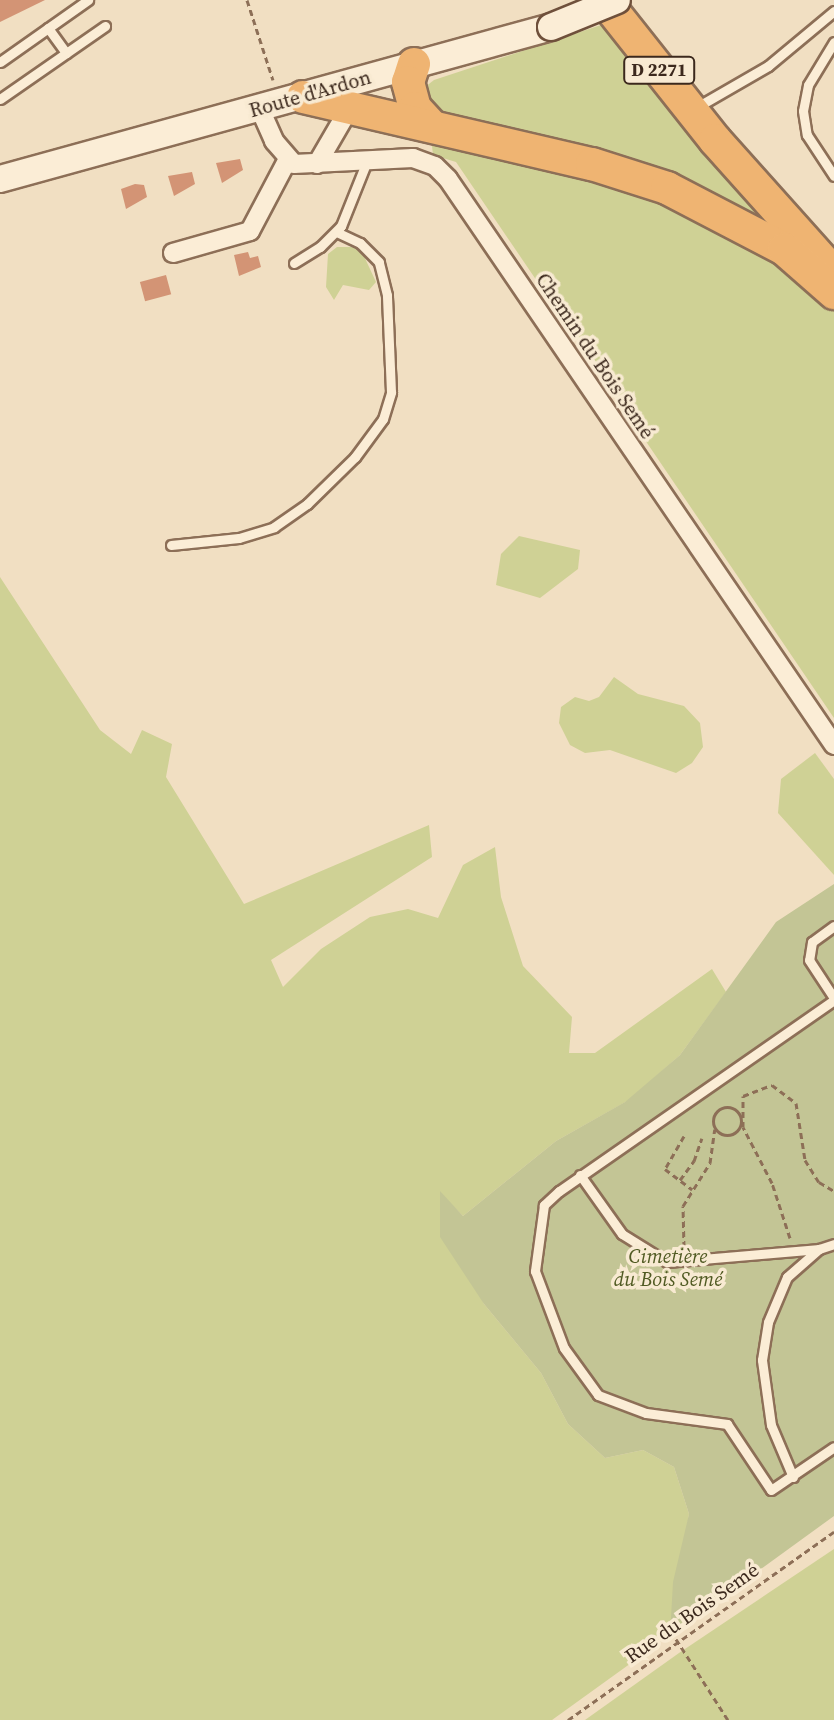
<!DOCTYPE html>
<html>
<head>
<meta charset="utf-8">
<style>
	body { margin:0 }
	#map { position:relative; width:834px; height:1720px; overflow:hidden; background:#f1dfc2; font-family:"Source Serif 4",serif }
	div>[style] { position:absolute }
	[style*='--x'] { left:calc(var(--x)*1px); top:calc(var(--y)*1px); width:calc(var(--w)*1px); rotate:calc(var(--a)*1deg) }
	.green>* { inset:0; background:#cfd195 }
	.cemetery>* { inset:0; background:#c3c595 }
	.building>* { inset:0; background:#d39475; transform-origin:0 0 }
	.path>* { height:3px; margin-top:-1.5px; transform-origin:0; background:repeating-linear-gradient(90deg,#8d6f57 0 6px,transparent 0 10px) }
	.path>.ring { margin:-1.5px; padding:0; box-sizing:content-box; background:none; border:3px solid #8d6f57; border-radius:50% }
	.roads { filter:drop-shadow(2px 0 #8d6f57) drop-shadow(-2px 0 #8d6f57) drop-shadow(0 2px #8d6f57) drop-shadow(0 -2px #8d6f57) }
	.service>* { height:9px; margin:-4.5px; padding:0 4.5px; transform-origin:4.5px; border-radius:4.5px; background:#fbedd6 }
	.minor>* { height:18px; margin:-9px; padding:0 9px; transform-origin:9px; border-radius:9px; background:#fbedd6 }
	.secondary>* { height:26px; margin:-13px; padding:0 13px; transform-origin:13px; border-radius:13px; background:#fbedd6 }
	.trunk>* { height:32px; margin:-16px; padding:0 16px; transform-origin:16px; border-radius:16px; background:#efb472 }
	.bridges { filter:drop-shadow(2px 0 #6f503b) drop-shadow(-2px 0 #6f503b) drop-shadow(0 2px #6f503b) drop-shadow(0 -2px #6f503b) }
	.secondary-bridge>* { height:26px; margin:-13px; padding:0 13px; transform-origin:13px; border-radius:13px; background:#fbedd6 }
	span { translate:-50% -50%; white-space:nowrap; text-align:center; line-height:1.15; -webkit-text-stroke:7px #f8ead2; paint-order:stroke }
	.shield-label span { padding:2px 6px; background:#f8ead2; border:2px solid; border-radius:6px; -webkit-text-stroke-width:0 }
	.shield-label { font-size:18px; color:#3c291d; font-weight:700 }
	.street-label { font-size:20px; color:#3c291d }
	.park-label { font-size:20px; color:#505a22; font-style:italic }
</style>
</head>
<body>
<div id="map">
	<div class="green">
		<div style="clip-path:polygon(601px 25px,784px 239px,453px 124px,420px 91px,434px 80px)"></div>
		<div style="clip-path:polygon(431px 137px,636px 188px,746px 244px,834px 306px,834px 718px,456px 162px,433px 155px)"></div>
		<div style="clip-path:polygon(337px 247px,355px 247px,363px 254px,376px 282px,369px 290px,343px 285px,334px 300px,326px 287px,328px 254px)"></div>
		<div style="clip-path:polygon(519px 536px,580px 550px,578px 569px,540px 598px,496px 585px,501px 554px)"></div>
		<div style="clip-path:polygon(0 577px,100px 730px,131px 754px,142px 730px,172px 744px,166px 777px,244px 904px,429px 825px,432px 857px,271px 960px,283px 987px,321px 949px,370px 917px,408px 909px,438px 918px,463px 865px,495px 847px,501px 897px,523px 966px,572px 1017px,569px 1053px,595px 1053px,712px 969px,726px 992px,680px 1055px,629px 1100px,556px 1141px,463px 1216px,440px 1193px,484px 1304px,541px 1373px,568px 1424px,605px 1458px,643px 1450px,674px 1467px,689px 1514px,670px 1635px,552px 1720px,0 1720px)"></div>
		<div style="clip-path:polygon(614px 677px,638px 694px,684px 706px,700px 723px,703px 747px,692px 763px,676px 773px,610px 750px,585px 753px,570px 745px,559px 723px,561px 707px,575px 697px,589px 701px,599px 697px)"></div>
		<div style="clip-path:polygon(815px 753px,834px 779px,834px 875px,778px 813px,781px 779px)"></div>
		<div style="clip-path:polygon(834px 1549px,834px 1720px,585px 1720px,679px 1653px)"></div>
	</div>
	<div class="cemetery">
		<div style="clip-path:polygon(834px 884px,834px 1516px,670px 1635px,673px 1582px,689px 1514px,674px 1467px,643px 1450px,605px 1458px,568px 1424px,541px 1373px,484px 1304px,440px 1237px,440px 1191px,463px 1216px,556px 1141px,625px 1102px,680px 1055px,776px 922px)"></div>
	</div>
	<div class="building">
		<div style="clip-path:polygon(0 0,45px 0,0 22px)"></div>
		<div style="clip-path:polygon(240px 159px,243px 170px,222px 183px,216px 163px)"></div>
		<div style="clip-path:polygon(192px 172px,195px 184px,174px 196px,168px 176px)"></div>
		<div style="clip-path:polygon(135px 184px,144px 185px,147px 197px,126px 209px,121px 189px)"></div>
		<div style="clip-path:polygon(248px 252px,250px 258px,258px 256px,261px 267px,239px 276px,234px 255px)"></div>
		<div style="left:166px;top:275px;width:20px;height:27px;rotate:75deg"></div>
	</div>
	<div class="path">
		<div style="--x:247;--y:0;--w:84;--a:72"></div>
		<div class="ring" style="left:713px;top:1107px;width:25px;height:25px"></div>
		<div style="--x:684;--y:1136;--w:38;--a:120"></div>
		<div style="--x:665;--y:1169;--w:34;--a:37"></div>
		<div style="--x:680;--y:1180;--w:24;--a:-54"></div>
		<div style="--x:694;--y:1161;--w:24;--a:-71"></div>
		<div style="--x:790;--y:1238;--w:58;--a:-108.1"></div>
		<div style="--x:772;--y:1183;--w:63;--a:-117.4"></div>
		<div style="--x:743;--y:1127;--w:31;--a:-90"></div>
		<div style="--x:743;--y:1096;--w:31;--a:-21"></div>
		<div style="--x:772;--y:1085;--w:30;--a:37"></div>
		<div style="--x:796;--y:1103;--w:58;--a:81"></div>
		<div style="--x:805;--y:1160;--w:26;--a:58"></div>
		<div style="--x:819;--y:1182;--w:17;--a:31"></div>
		<div style="--x:684;--y:1247;--w:41;--a:-91.4"></div>
		<div style="--x:683;--y:1206;--w:51;--a:-57.9"></div>
		<div style="--x:710;--y:1163;--w:34;--a:-82"></div>
		<div style="--x:676;--y:1639;--w:96;--a:57.3"></div>
		<div style="--x:568;--y:1720;--w:326;--a:-35.3"></div>
	</div>
	<div class="roads">
		<div class="service">
			<div style="--x:48;--y:28;--w:31;--a:54"></div>
			<div style="--x:834;--y:42;--w:50;--a:121.2"></div>
			<div style="--x:808;--y:85;--w:26;--a:101"></div>
			<div style="--x:803;--y:111;--w:24;--a:81"></div>
			<div style="--x:807;--y:135;--w:49;--a:56.6"></div>
			<div style="--x:0;--y:62;--w:108;--a:-35.2"></div>
			<div style="--x:0;--y:99;--w:128;--a:-34.8"></div>
			<div style="--x:697;--y:107;--w:82;--a:-30"></div>
			<div style="--x:768;--y:66;--w:86;--a:-39.8"></div>
			<div style="--x:294;--y:263;--w:31;--a:-32"></div>
			<div style="--x:320;--y:247;--w:30;--a:-45"></div>
			<div style="--x:341;--y:226;--w:70;--a:-68.2"></div>
			<div style="--x:171;--y:545;--w:68;--a:-5.9"></div>
			<div style="--x:239;--y:538;--w:37;--a:-17"></div>
			<div style="--x:274;--y:527;--w:40;--a:-34.9"></div>
			<div style="--x:307;--y:504;--w:67;--a:-44.4"></div>
			<div style="--x:355;--y:457;--w:47;--a:-53.6"></div>
			<div style="--x:383;--y:419;--w:28;--a:-73"></div>
			<div style="--x:391;--y:392;--w:97;--a:-92.4"></div>
			<div style="--x:387;--y:295;--w:34;--a:-104"></div>
			<div style="--x:379;--y:262;--w:27;--a:-135"></div>
			<div style="--x:360;--y:243;--w:26;--a:-155"></div>
			<div style="--x:834;--y:926;--w:27;--a:144"></div>
			<div style="--x:812;--y:942;--w:18;--a:99"></div>
			<div style="--x:809;--y:960;--w:45;--a:56.7"></div>
			<div style="--x:834;--y:1000;--w:335;--a:145.2"></div>
			<div style="--x:559;--y:1191;--w:21;--a:137"></div>
			<div style="--x:544;--y:1205;--w:67;--a:97.8"></div>
			<div style="--x:535;--y:1271;--w:82;--a:69.4"></div>
			<div style="--x:564;--y:1348;--w:58;--a:54.1"></div>
			<div style="--x:598;--y:1395;--w:51;--a:20.6"></div>
			<div style="--x:646;--y:1413;--w:82;--a:7.7"></div>
			<div style="--x:727;--y:1424;--w:79;--a:56.3"></div>
			<div style="--x:771;--y:1490;--w:76;--a:-34.3"></div>
			<div style="--x:580;--y:1175;--w:72;--a:54.6"></div>
			<div style="--x:622;--y:1234;--w:53;--a:31.9"></div>
			<div style="--x:667;--y:1262;--w:153;--a:-4.9"></div>
			<div style="--x:793;--y:1477;--w:56;--a:-112.9"></div>
			<div style="--x:771;--y:1425;--w:66;--a:-97.9"></div>
			<div style="--x:762;--y:1360;--w:38;--a:-81"></div>
			<div style="--x:768;--y:1322;--w:49;--a:-67.1"></div>
			<div style="--x:787;--y:1277;--w:43;--a:-41.2"></div>
			<div style="--x:819;--y:1249;--w:16;--a:-18"></div>
		</div>
		<div class="minor">
			<div style="--x:260;--y:109;--w:35;--a:66"></div>
			<div style="--x:274;--y:141;--w:30;--a:49"></div>
			<div style="--x:294;--y:164;--w:119;--a:-2.9"></div>
			<div style="--x:413;--y:158;--w:23;--a:20"></div>
			<div style="--x:435;--y:166;--w:18;--a:45"></div>
			<div style="--x:448;--y:179;--w:685;--a:55.71"></div>
			<div style="--x:317;--y:164;--w:66;--a:-59.9"></div>
			<div style="--x:173;--y:253;--w:80;--a:-15.9"></div>
			<div style="--x:250;--y:231;--w:81;--a:-62.2"></div>
		</div>
		<div class="secondary">
			<div style="--x:0;--y:179;--w:572;--a:-15.42"></div>
		</div>
		<div class="trunk">
			<div style="--x:604;--y:0;--w:179;--a:51.6"></div>
			<div style="--x:715;--y:140;--w:162;--a:48.2"></div>
			<div style="--x:414;--y:64;--w:19;--a:108"></div>
			<div style="--x:408;--y:82;--w:27;--a:75"></div>
			<div style="--x:415;--y:108;--w:23;--a:47"></div>
			<div style="--x:303;--y:97;--w:297;--a:13.1"></div>
			<div style="--x:592;--y:164;--w:79;--a:17.7"></div>
			<div style="--x:667;--y:188;--w:132;--a:27.5"></div>
			<div style="--x:784;--y:249;--w:67;--a:41.3"></div>
		</div>
	</div>
	<div class="bridges">
		<div class="secondary-bridge">
			<div style="--x:551;--y:27;--w:71;--a:-22.2"></div>
		</div>
	</div>
	<div class="shield-label">
		<span style="left:659px;top:70px">D 2271</span>
	</div>
	<div class="street-label">
		<span style="left:310px;top:94px;rotate:-16deg">Route d'Ardon</span>
		<span style="left:595px;top:356px;rotate:56deg">Chemin du Bois Semé</span>
		<span style="left:692px;top:1613px;rotate:-35deg">Rue du Bois Semé</span>
	</div>
	<div class="park-label">
		<span style="left:668px;top:1268px">Cimetière<br>du Bois Semé</span>
	</div>
</div>
</body>
</html>
